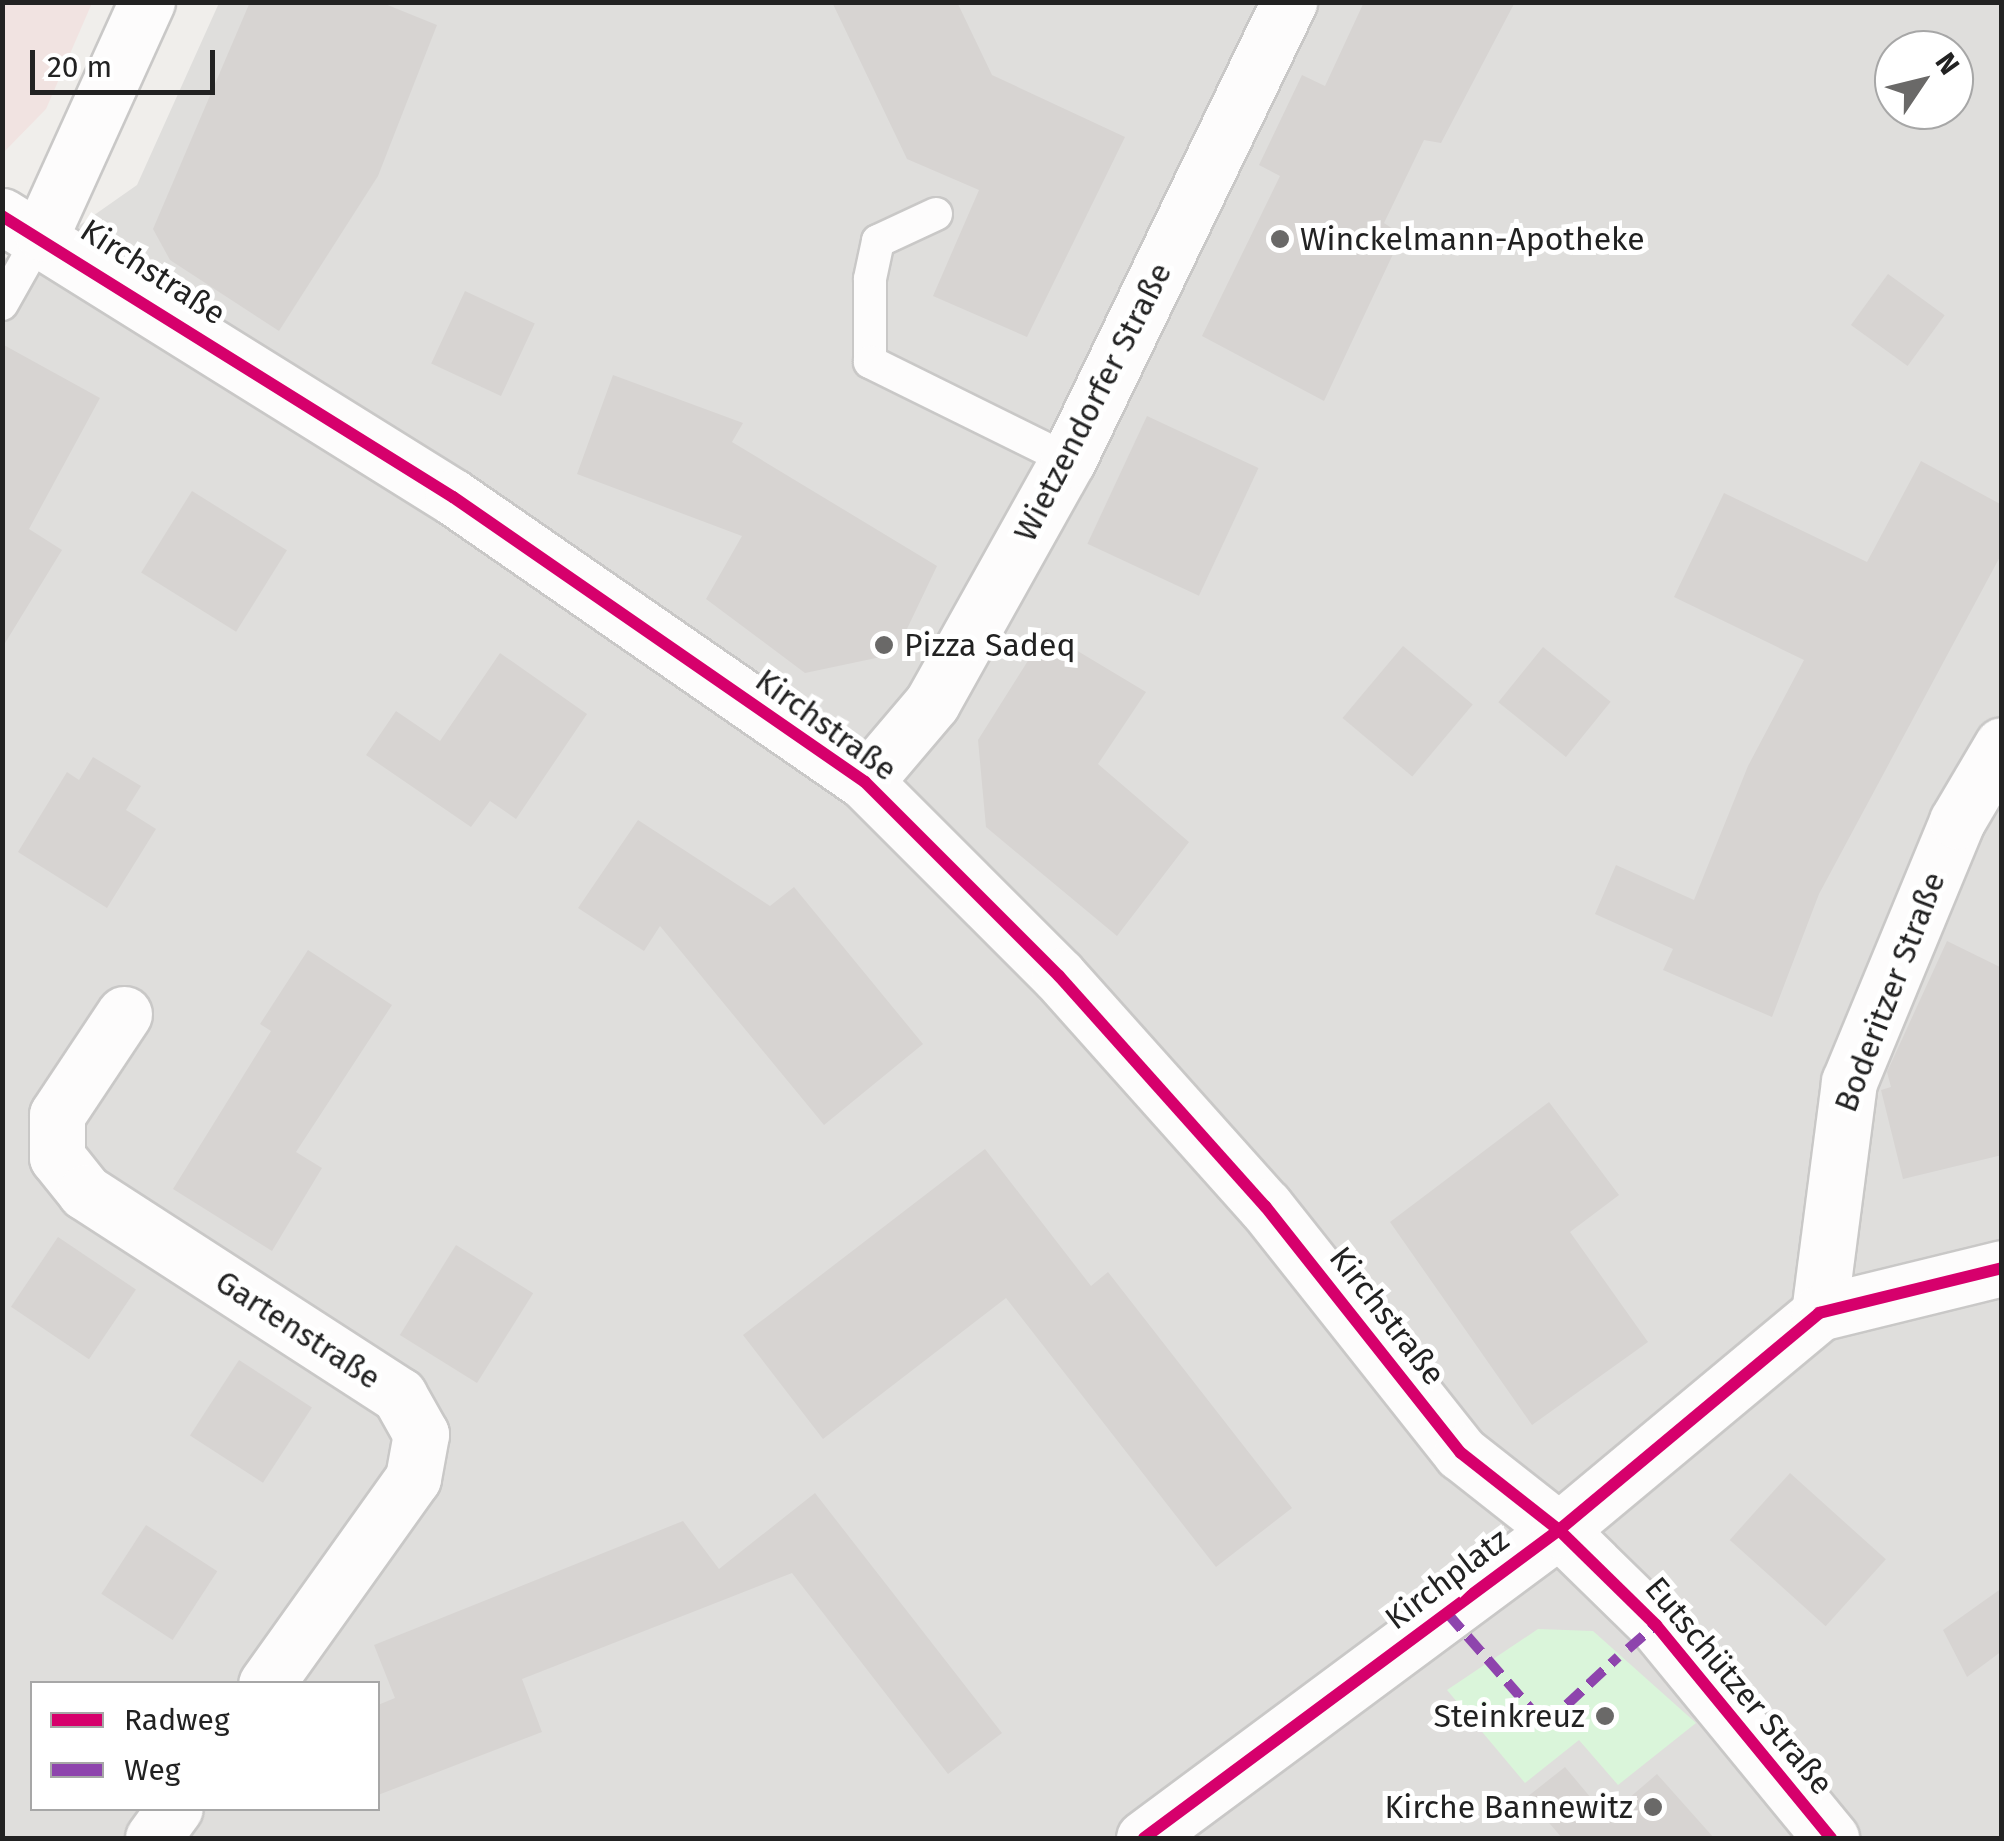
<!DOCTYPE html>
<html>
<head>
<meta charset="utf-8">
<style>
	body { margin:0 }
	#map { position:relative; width:2004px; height:1841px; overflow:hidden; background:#f0eeeb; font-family:"Fira Sans",sans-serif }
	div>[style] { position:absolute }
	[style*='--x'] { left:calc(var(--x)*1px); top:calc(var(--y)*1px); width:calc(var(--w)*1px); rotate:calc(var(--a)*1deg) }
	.residential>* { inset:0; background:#dfdedc }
	.commercial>* { inset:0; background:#f1e3e1 }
	.park>* { inset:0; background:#daf5da }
	.building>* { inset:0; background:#d7d4d2; transform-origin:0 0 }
	.roads { filter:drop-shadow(2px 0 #c9c8c7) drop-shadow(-2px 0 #c9c8c7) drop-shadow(0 2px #c9c8c7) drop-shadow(0 -2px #c9c8c7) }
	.service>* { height:32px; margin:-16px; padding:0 16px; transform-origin:16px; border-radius:16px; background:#fdfcfc }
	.minor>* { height:55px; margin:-27.5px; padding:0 27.5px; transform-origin:27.5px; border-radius:27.5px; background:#fdfcfc }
	.quiet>* { height:10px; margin-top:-5px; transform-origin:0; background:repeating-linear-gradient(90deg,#8e44ad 0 20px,transparent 0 30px) }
	.cycleway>* { height:12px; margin:-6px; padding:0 6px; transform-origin:6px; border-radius:6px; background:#d6006c }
	.dots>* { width:28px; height:28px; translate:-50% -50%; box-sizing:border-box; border:5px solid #fff; border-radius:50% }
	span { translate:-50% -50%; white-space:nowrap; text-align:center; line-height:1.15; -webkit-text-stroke:10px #fff; paint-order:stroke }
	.poi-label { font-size:32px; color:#222 }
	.left { translate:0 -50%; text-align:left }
	.right { translate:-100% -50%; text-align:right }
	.street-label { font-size:32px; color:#222 }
	.frame { position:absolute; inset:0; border:5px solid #222; pointer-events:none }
	.legend { position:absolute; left:30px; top:1681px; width:350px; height:130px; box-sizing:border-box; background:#fff; border:2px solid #a7a7a7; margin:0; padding:12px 18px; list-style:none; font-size:30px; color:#222 }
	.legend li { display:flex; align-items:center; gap:20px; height:50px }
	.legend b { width:50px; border:2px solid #a7a7a7 }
	.north { position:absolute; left:1874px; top:30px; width:100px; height:100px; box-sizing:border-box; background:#fff; border:2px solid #a7a7a7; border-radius:50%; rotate:55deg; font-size:28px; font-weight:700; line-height:40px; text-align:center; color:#222 }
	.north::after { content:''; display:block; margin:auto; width:35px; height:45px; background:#6a6968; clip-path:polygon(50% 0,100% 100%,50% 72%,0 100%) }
	.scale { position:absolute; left:30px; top:50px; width:185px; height:45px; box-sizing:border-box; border:5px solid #222; border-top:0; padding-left:12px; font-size:30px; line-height:35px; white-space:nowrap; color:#222; -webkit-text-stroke:8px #fff; paint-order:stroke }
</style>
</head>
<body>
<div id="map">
	<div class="residential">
		<div style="clip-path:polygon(evenodd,219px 3px,2001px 3px,2001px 1838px,3px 1838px,2px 256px,23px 265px,137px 185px,219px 3px,1894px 50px,1954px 50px,1954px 110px,1894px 110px,1894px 50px,219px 3px,32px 1684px,378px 1684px,378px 1808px,32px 1808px,32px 1684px)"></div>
	</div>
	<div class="commercial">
		<div style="clip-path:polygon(3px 2px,92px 3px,46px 109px,3px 153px)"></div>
	</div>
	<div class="park">
		<div style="clip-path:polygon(1538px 1629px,1593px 1631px,1696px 1723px,1618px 1785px,1579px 1740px,1525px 1783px,1447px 1690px)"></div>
	</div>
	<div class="building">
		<div style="clip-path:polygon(250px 2px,380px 2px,437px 25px,378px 176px,279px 331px,170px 260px,153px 229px)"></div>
		<div style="clip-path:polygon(832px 2px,957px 2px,992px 75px,1125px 137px,1027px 337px,933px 296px,979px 190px,907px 159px)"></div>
		<div style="clip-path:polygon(1364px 2px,1515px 2px,1441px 143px,1424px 140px,1384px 223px,1402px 235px,1324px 401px,1202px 336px,1280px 176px,1259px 165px,1302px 75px,1325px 86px)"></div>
		<div style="left:1888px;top:274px;width:70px;height:63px;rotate:36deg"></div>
		<div style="left:465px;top:291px;width:77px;height:80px;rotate:25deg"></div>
		<div style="clip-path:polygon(2px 344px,100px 398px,29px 529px,62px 550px,2px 648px)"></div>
		<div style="clip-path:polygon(613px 375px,743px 423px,732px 442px,937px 566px,895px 654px,805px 673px,706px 599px,742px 536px,577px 474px)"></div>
		<div style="left:1147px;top:416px;width:123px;height:141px;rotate:25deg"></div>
		<div style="clip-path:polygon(1921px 461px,2002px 505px,2002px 553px,1819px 894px,1772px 1017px,1663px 970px,1673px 949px,1595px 914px,1616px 865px,1694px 900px,1748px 766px,1804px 660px,1674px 597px,1724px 493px,1867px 562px)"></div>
		<div style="left:192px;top:491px;width:112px;height:96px;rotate:32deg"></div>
		<div style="clip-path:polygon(1046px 632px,1146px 692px,1098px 764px,1189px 842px,1117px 936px,986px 827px,978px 740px)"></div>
		<div style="left:1403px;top:646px;width:91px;height:94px;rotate:40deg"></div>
		<div style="left:1543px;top:647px;width:87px;height:71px;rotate:39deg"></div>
		<div style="clip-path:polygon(500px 653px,587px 714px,516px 819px,490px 801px,471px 827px,366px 755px,396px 711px,440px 741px)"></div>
		<div style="clip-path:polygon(93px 757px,141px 786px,126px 810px,156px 829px,107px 908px,18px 852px,67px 772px,79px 780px)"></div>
		<div style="clip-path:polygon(638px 820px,770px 906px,794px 887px,923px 1044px,824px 1125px,660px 926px,644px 951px,578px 908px)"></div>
		<div style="clip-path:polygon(1947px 941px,2002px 968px,2002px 1155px,1903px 1179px,1881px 1090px,1891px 1087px,1887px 1072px)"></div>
		<div style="clip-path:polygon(308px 950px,392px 1005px,296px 1152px,322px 1168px,272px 1251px,173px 1189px,271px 1031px,260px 1024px)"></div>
		<div style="clip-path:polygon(1549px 1102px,1619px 1195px,1570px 1232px,1648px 1342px,1532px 1425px,1390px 1222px)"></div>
		<div style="clip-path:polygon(985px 1149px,1091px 1286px,1108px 1272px,1292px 1508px,1216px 1567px,1006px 1298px,823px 1439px,743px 1335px)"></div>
		<div style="left:58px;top:1237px;width:94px;height:84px;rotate:34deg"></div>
		<div style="left:456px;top:1245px;width:91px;height:106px;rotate:32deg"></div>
		<div style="left:239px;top:1360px;width:87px;height:90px;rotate:33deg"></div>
		<div style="left:1790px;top:1473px;width:129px;height:90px;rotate:42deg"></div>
		<div style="clip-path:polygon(815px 1493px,1002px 1733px,948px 1774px,792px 1573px,522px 1679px,542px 1732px,378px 1795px,378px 1705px,395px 1698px,374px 1645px,683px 1521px,719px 1569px)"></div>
		<div style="left:146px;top:1525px;width:85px;height:82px;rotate:33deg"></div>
		<div style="clip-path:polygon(2002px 1588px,2002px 1651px,1967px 1677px,1943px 1630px)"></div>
		<div style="clip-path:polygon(1565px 1767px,1607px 1817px,1657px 1774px,1714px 1838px,1562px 1838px,1527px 1797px)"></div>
	</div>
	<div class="roads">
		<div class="service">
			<div style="--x:936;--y:214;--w:64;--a:155"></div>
			<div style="--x:878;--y:241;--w:39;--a:102"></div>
			<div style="--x:870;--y:279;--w:83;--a:90"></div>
			<div style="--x:870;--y:362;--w:221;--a:26.3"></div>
			<div style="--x:2;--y:304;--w:81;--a:-60.6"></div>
		</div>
		<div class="minor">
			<div style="--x:2;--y:216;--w:531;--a:31.93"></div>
			<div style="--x:453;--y:497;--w:501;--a:34.67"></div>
			<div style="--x:865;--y:782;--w:274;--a:45"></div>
			<div style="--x:1059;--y:976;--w:309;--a:48.2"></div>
			<div style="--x:1265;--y:1206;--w:315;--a:51.6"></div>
			<div style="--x:1461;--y:1453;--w:125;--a:38.2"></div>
			<div style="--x:1559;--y:1530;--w:136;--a:44.4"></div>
			<div style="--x:1656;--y:1625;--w:276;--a:50.6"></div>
			<div style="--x:42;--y:233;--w:254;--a:-65.6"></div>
			<div style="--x:865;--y:782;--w:104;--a:-49.7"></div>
			<div style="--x:932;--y:703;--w:278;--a:-60.8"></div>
			<div style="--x:1068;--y:460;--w:509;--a:-64.24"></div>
			<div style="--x:124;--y:1014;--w:121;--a:123.6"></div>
			<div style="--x:57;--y:1115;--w:42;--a:90"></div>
			<div style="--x:57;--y:1157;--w:45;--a:51.3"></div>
			<div style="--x:85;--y:1192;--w:374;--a:32.9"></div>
			<div style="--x:399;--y:1395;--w:45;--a:60.6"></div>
			<div style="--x:421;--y:1434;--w:45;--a:100.3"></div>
			<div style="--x:413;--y:1478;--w:253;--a:125.5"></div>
			<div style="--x:1819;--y:1313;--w:233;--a:-82.6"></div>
			<div style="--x:1849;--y:1082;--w:282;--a:-67.5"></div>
			<div style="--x:1957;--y:821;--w:88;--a:-59.4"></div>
			<div style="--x:153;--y:1838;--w:37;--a:-54"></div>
			<div style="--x:1144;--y:1838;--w:517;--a:-36.58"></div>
			<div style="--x:1559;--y:1530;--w:339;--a:-39.8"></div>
			<div style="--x:1819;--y:1313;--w:188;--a:-13.8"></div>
		</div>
	</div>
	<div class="quiet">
		<div style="--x:1448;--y:1614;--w:147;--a:48.9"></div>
		<div style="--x:1545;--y:1725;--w:100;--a:-43"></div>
		<div style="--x:1628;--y:1649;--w:37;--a:-41"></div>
	</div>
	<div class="cycleway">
		<div style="--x:2;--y:216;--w:531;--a:31.93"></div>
		<div style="--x:453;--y:497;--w:501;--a:34.67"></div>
		<div style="--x:865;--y:782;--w:274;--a:45"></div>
		<div style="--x:1059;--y:976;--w:309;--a:48.2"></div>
		<div style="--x:1265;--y:1206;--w:315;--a:51.6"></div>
		<div style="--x:1461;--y:1453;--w:125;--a:38.2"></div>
		<div style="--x:1559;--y:1530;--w:136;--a:44.4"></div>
		<div style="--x:1656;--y:1625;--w:276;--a:50.6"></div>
		<div style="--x:1144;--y:1838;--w:517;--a:-36.58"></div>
		<div style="--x:1559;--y:1530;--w:339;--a:-39.8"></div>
		<div style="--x:1819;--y:1313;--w:188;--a:-13.8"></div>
	</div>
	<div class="dots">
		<div style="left:1280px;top:239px;background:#6a6968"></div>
		<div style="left:884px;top:645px;background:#6a6968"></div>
		<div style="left:1605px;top:1716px;background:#6a6968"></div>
		<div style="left:1653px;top:1807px;background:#6a6968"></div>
	</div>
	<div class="poi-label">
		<span class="left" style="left:1300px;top:239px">Winckelmann-Apotheke</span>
		<span class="left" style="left:904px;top:645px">Pizza Sadeq</span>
		<span class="right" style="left:1585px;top:1716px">Steinkreuz</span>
		<span class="right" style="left:1633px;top:1807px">Kirche Bannewitz</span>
	</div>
	<div class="street-label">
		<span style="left:153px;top:272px;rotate:33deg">Kirchstraße</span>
		<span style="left:1093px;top:402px;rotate:-63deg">Wietzendorfer Straße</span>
		<span style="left:826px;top:725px;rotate:36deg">Kirchstraße</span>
		<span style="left:1890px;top:992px;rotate:-69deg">Boderitzer Straße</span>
		<span style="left:1387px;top:1316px;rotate:52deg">Kirchstraße</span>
		<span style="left:298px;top:1330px;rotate:33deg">Gartenstraße</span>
		<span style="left:1447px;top:1579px;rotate:-37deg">Kirchplatz</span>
		<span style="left:1739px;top:1686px;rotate:50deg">Eutschützer Straße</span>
	</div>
	<div class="frame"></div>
	<ul class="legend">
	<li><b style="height:12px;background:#d6006c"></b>Radweg</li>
	<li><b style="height:12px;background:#8e44ad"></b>Weg</li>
	</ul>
	<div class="north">N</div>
	<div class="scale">20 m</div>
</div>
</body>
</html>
